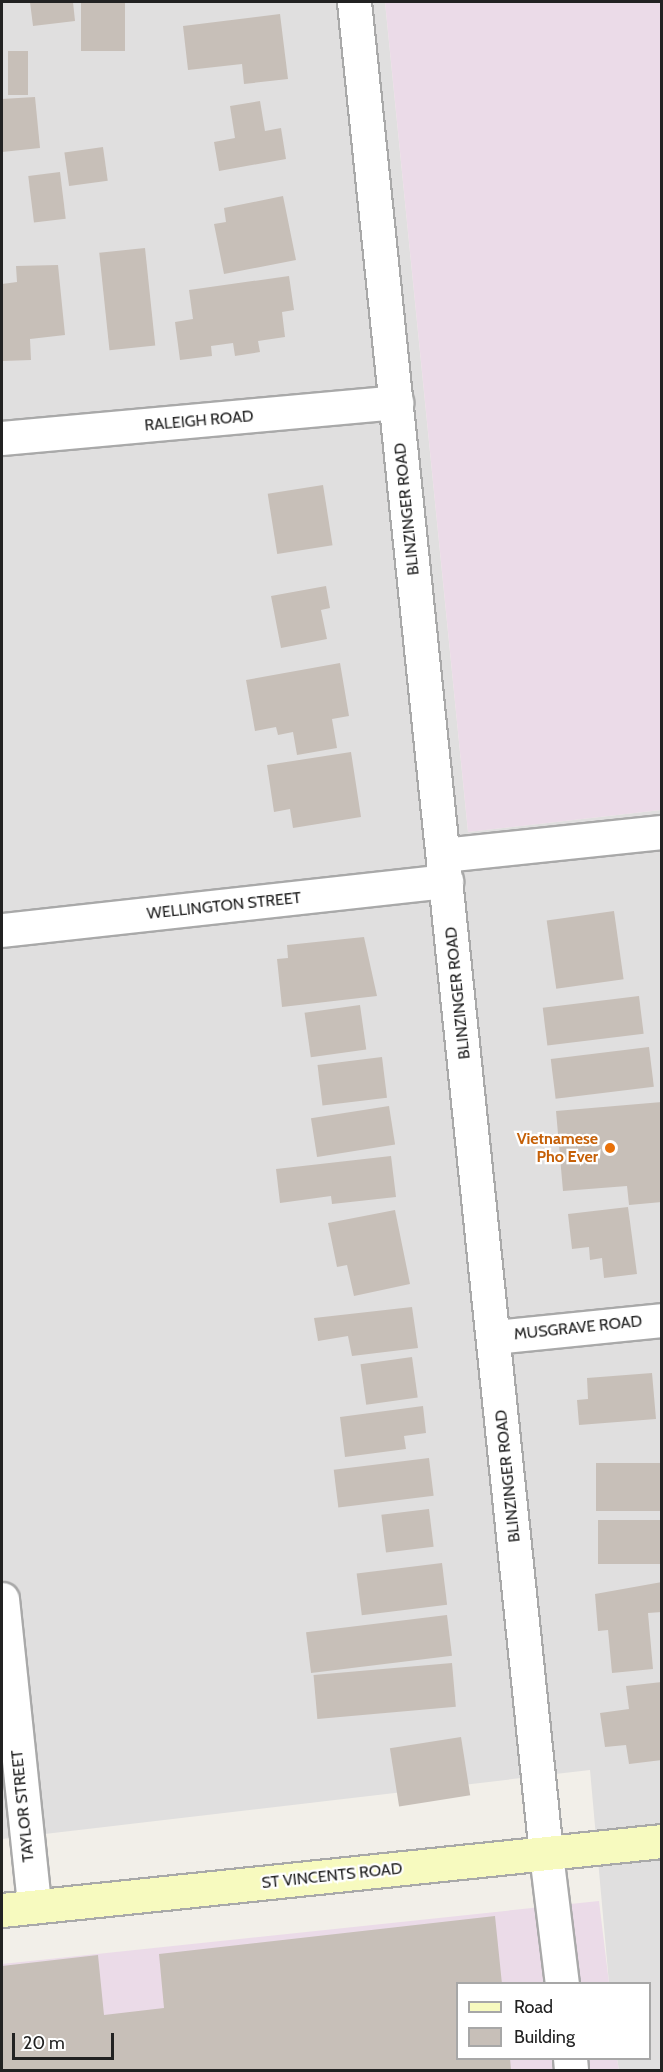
<!DOCTYPE html>
<html>
<head>
<meta charset="utf-8">
<style>
	body { margin:0 }
	#map { position:relative; width:663px; height:2072px; overflow:hidden; background:#f2efe9; font-family:Cabin,sans-serif }
	div>[style] { position:absolute }
	[style*='--x'] { left:calc(var(--x)*1px); top:calc(var(--y)*1px); width:calc(var(--w)*1px); rotate:calc(var(--a)*1deg) }
	.residential>* { inset:0; background:#e0dfdf }
	.industrial>* { inset:0; background:#ebdbe8 }
	.building>* { inset:0; background:#c7bfb8; transform-origin:0 0 }
	.roads { filter:drop-shadow(2px 0 #a9a9a9) drop-shadow(-2px 0 #a9a9a9) drop-shadow(0 2px #a9a9a9) drop-shadow(0 -2px #a9a9a9) }
	.minor>* { height:33px; margin:-16.5px; padding:0 16.5px; transform-origin:16.5px; border-radius:16.5px; background:#fff }
	.tertiary>* { height:33px; margin:-16.5px; padding:0 16.5px; transform-origin:16.5px; border-radius:16.5px; background:#fff }
	.secondary>* { height:33px; margin:-16.5px; padding:0 16.5px; transform-origin:16.5px; border-radius:16.5px; background:#f7fabf }
	.dots>* { width:16px; height:16px; translate:-50% -50%; box-sizing:border-box; border:3px solid #fff; border-radius:50% }
	span { translate:-50% -50%; white-space:nowrap; text-align:center; line-height:1.15; -webkit-text-stroke:4.5px #fff; paint-order:stroke }
	.street-label { font-size:16px; color:#222 }
	.food-label { font-size:16px; color:#c56008; font-weight:700 }
	.right { translate:-100% -50%; text-align:right }
	.frame { position:absolute; inset:0; border:3px solid #222; pointer-events:none }
	.legend { position:absolute; left:456px; top:1982px; width:195px; height:78px; box-sizing:border-box; background:#fff; border:2px solid #a7a7a7; margin:0; padding:8px 10px; list-style:none; font-size:18px; color:#222 }
	.legend li { display:flex; align-items:center; gap:12px; height:30px }
	.legend b { width:30px; border:2px solid #a7a7a7 }
	.scale { position:absolute; left:12px; top:2033px; width:102px; height:27px; box-sizing:border-box; border:3px solid #222; border-top:0; padding-left:8px; font-size:18px; line-height:21px; white-space:nowrap; color:#222; -webkit-text-stroke:4px #fff; paint-order:stroke }
</style>
</head>
<body>
<div id="map">
	<div class="residential">
		<div style="clip-path:polygon(2px 2px,385px 2px,468px 832px,661px 810px,661px 2070px,619px 2070px,617px 2059px,650px 2058px,650px 1984px,609px 1983px,590px 1770px,2px 1839px)"></div>
	</div>
	<div class="industrial">
		<div style="clip-path:polygon(385px 2px,661px 2px,661px 810px,468px 832px)"></div>
		<div style="clip-path:polygon(599px 1901px,609px 1983px,458px 1984px,458px 2058px,617px 2059px,619px 2070px,2px 2070px,2px 1964px)"></div>
	</div>
	<div class="building">
		<div style="clip-path:polygon(30px 2px,73px 2px,75px 21px,33px 26px)"></div>
		<div style="left:81px;top:2px;width:44px;height:49px"></div>
		<div style="clip-path:polygon(280px 14px,288px 79px,244px 84px,242px 64px,188px 70px,183px 26px)"></div>
		<div style="left:8px;top:51px;width:20px;height:44px"></div>
		<div style="clip-path:polygon(35px 97px,40px 148px,2px 152px,2px 99px)"></div>
		<div style="clip-path:polygon(260px 101px,265px 131px,281px 128px,286px 159px,219px 171px,214px 142px,235px 138px,230px 106px)"></div>
		<div style="left:103px;top:147px;width:34px;height:39px;rotate:82deg"></div>
		<div style="left:60px;top:172px;width:47px;height:32px;rotate:83deg"></div>
		<div style="clip-path:polygon(283px 196px,296px 260px,224px 274px,214px 224px,226px 222px,224px 208px)"></div>
		<div style="left:145px;top:248px;width:98px;height:46px;rotate:84deg"></div>
		<div style="clip-path:polygon(58px 265px,65px 335px,30px 339px,31px 360px,3px 361px,2px 284px,17px 282px,16px 266px)"></div>
		<div style="clip-path:polygon(289px 276px,294px 310px,282px 312px,285px 337px,258px 341px,260px 352px,235px 356px,233px 343px,211px 346px,212px 356px,180px 360px,175px 322px,193px 319px,189px 290px)"></div>
		<div style="left:323px;top:485px;width:61px;height:56px;rotate:81deg"></div>
		<div style="clip-path:polygon(326px 586px,330px 608px,321px 610px,327px 639px,281px 648px,271px 596px)"></div>
		<div style="clip-path:polygon(340px 663px,349px 716px,332px 719px,337px 748px,297px 755px,293px 732px,278px 735px,276px 727px,255px 731px,246px 680px)"></div>
		<div style="clip-path:polygon(351px 752px,361px 817px,293px 828px,290px 809px,274px 812px,267px 765px)"></div>
		<div style="left:614px;top:911px;width:69px;height:68px;rotate:82deg"></div>
		<div style="clip-path:polygon(364px 937px,377px 996px,282px 1007px,277px 959px,288px 958px,287px 945px)"></div>
		<div style="left:639px;top:996px;width:38px;height:97px;rotate:83deg"></div>
		<div style="left:360px;top:1005px;width:45px;height:56px;rotate:82deg"></div>
		<div style="left:649px;top:1047px;width:40px;height:99px;rotate:83deg"></div>
		<div style="left:382px;top:1057px;width:41px;height:65px;rotate:83deg"></div>
		<div style="clip-path:polygon(662px 1102px,662px 1202px,629px 1205px,627px 1186px,563px 1191px,556px 1111px)"></div>
		<div style="left:389px;top:1106px;width:39px;height:79px;rotate:81deg"></div>
		<div style="clip-path:polygon(391px 1156px,396px 1197px,332px 1204px,331px 1196px,280px 1203px,276px 1169px)"></div>
		<div style="clip-path:polygon(628px 1207px,637px 1274px,604px 1278px,602px 1258px,590px 1260px,589px 1247px,572px 1249px,568px 1214px)"></div>
		<div style="clip-path:polygon(395px 1210px,410px 1284px,354px 1296px,347px 1265px,337px 1267px,328px 1223px)"></div>
		<div style="clip-path:polygon(412px 1307px,418px 1348px,352px 1356px,348px 1336px,318px 1341px,314px 1318px)"></div>
		<div style="left:412px;top:1357px;width:41px;height:52px;rotate:82deg"></div>
		<div style="clip-path:polygon(652px 1373px,656px 1419px,579px 1425px,577px 1400px,588px 1399px,587px 1378px)"></div>
		<div style="clip-path:polygon(423px 1406px,426px 1433px,404px 1436px,406px 1449px,345px 1457px,340px 1417px)"></div>
		<div style="left:429px;top:1458px;width:38px;height:96px;rotate:83deg"></div>
		<div style="left:662px;top:1463px;width:48px;height:66px;rotate:90deg"></div>
		<div style="left:429px;top:1509px;width:38px;height:48px;rotate:83deg"></div>
		<div style="left:662px;top:1520px;width:44px;height:64px;rotate:90deg"></div>
		<div style="left:442px;top:1563px;width:42px;height:86px;rotate:83deg"></div>
		<div style="clip-path:polygon(662px 1582px,662px 1612px,648px 1613px,653px 1669px,612px 1673px,608px 1630px,598px 1631px,595px 1594px)"></div>
		<div style="left:447px;top:1615px;width:41px;height:142px;rotate:83deg"></div>
		<div style="left:452px;top:1663px;width:44px;height:139px;rotate:85deg"></div>
		<div style="clip-path:polygon(662px 1682px,662px 1760px,629px 1764px,626px 1745px,605px 1747px,600px 1713px,629px 1709px,626px 1686px)"></div>
		<div style="left:461px;top:1737px;width:59px;height:72px;rotate:81deg"></div>
		<div style="clip-path:polygon(495px 1916px,502px 1984px,458px 1984px,458px 2058px,510px 2058px,511px 2070px,2px 2070px,2px 1966px,98px 1955px,104px 2015px,164px 2008px,159px 1954px)"></div>
	</div>
	<div class="roads">
		<div class="minor">
			<div style="--x:2;--y:438;--w:396;--a:-5.2"></div>
			<div style="--x:443;--y:855;--w:220;--a:-6"></div>
			<div style="--x:2;--y:930;--w:447;--a:-6.3"></div>
			<div style="--x:495;--y:1337;--w:168;--a:-5.8"></div>
			<div style="--x:2;--y:1599;--w:309;--a:84"></div>
			<div style="--x:546;--y:1854;--w:131;--a:83"></div>
			<div style="--x:570;--y:2058;--w:12;--a:85"></div>
		</div>
		<div class="tertiary">
			<div style="--x:354;--y:2;--w:1862;--a:84.08"></div>
		</div>
		<div class="secondary">
			<div style="--x:2;--y:1910;--w:664;--a:-5.97"></div>
		</div>
	</div>
	<div class="dots">
		<div style="left:610px;top:1148px;background:#e8710a"></div>
	</div>
	<div class="street-label">
		<span style="left:199px;top:421px;rotate:-5deg">RALEIGH ROAD</span>
		<span style="left:407px;top:509px;rotate:-96deg">BLINZINGER ROAD</span>
		<span style="left:224px;top:906px;rotate:-6deg">WELLINGTON STREET</span>
		<span style="left:458px;top:993px;rotate:-96deg">BLINZINGER ROAD</span>
		<span style="left:578px;top:1328px;rotate:-6deg">MUSGRAVE ROAD</span>
		<span style="left:508px;top:1476px;rotate:-96deg">BLINZINGER ROAD</span>
		<span style="left:23px;top:1806px;rotate:-96deg">TAYLOR STREET</span>
		<span style="left:332px;top:1876px;rotate:-6deg">ST VINCENTS ROAD</span>
	</div>
	<div class="food-label">
		<span class="right" style="left:598px;top:1148px">Vietnamese<br>Pho Ever</span>
	</div>
	<div class="frame"></div>
	<ul class="legend">
	<li><b style="height:8px;background:#f7fabf"></b>Road</li>
	<li><b style="height:16px;background:#c7bfb8"></b>Building</li>
	</ul>
	<div class="scale">20 m</div>
</div>
</body>
</html>
